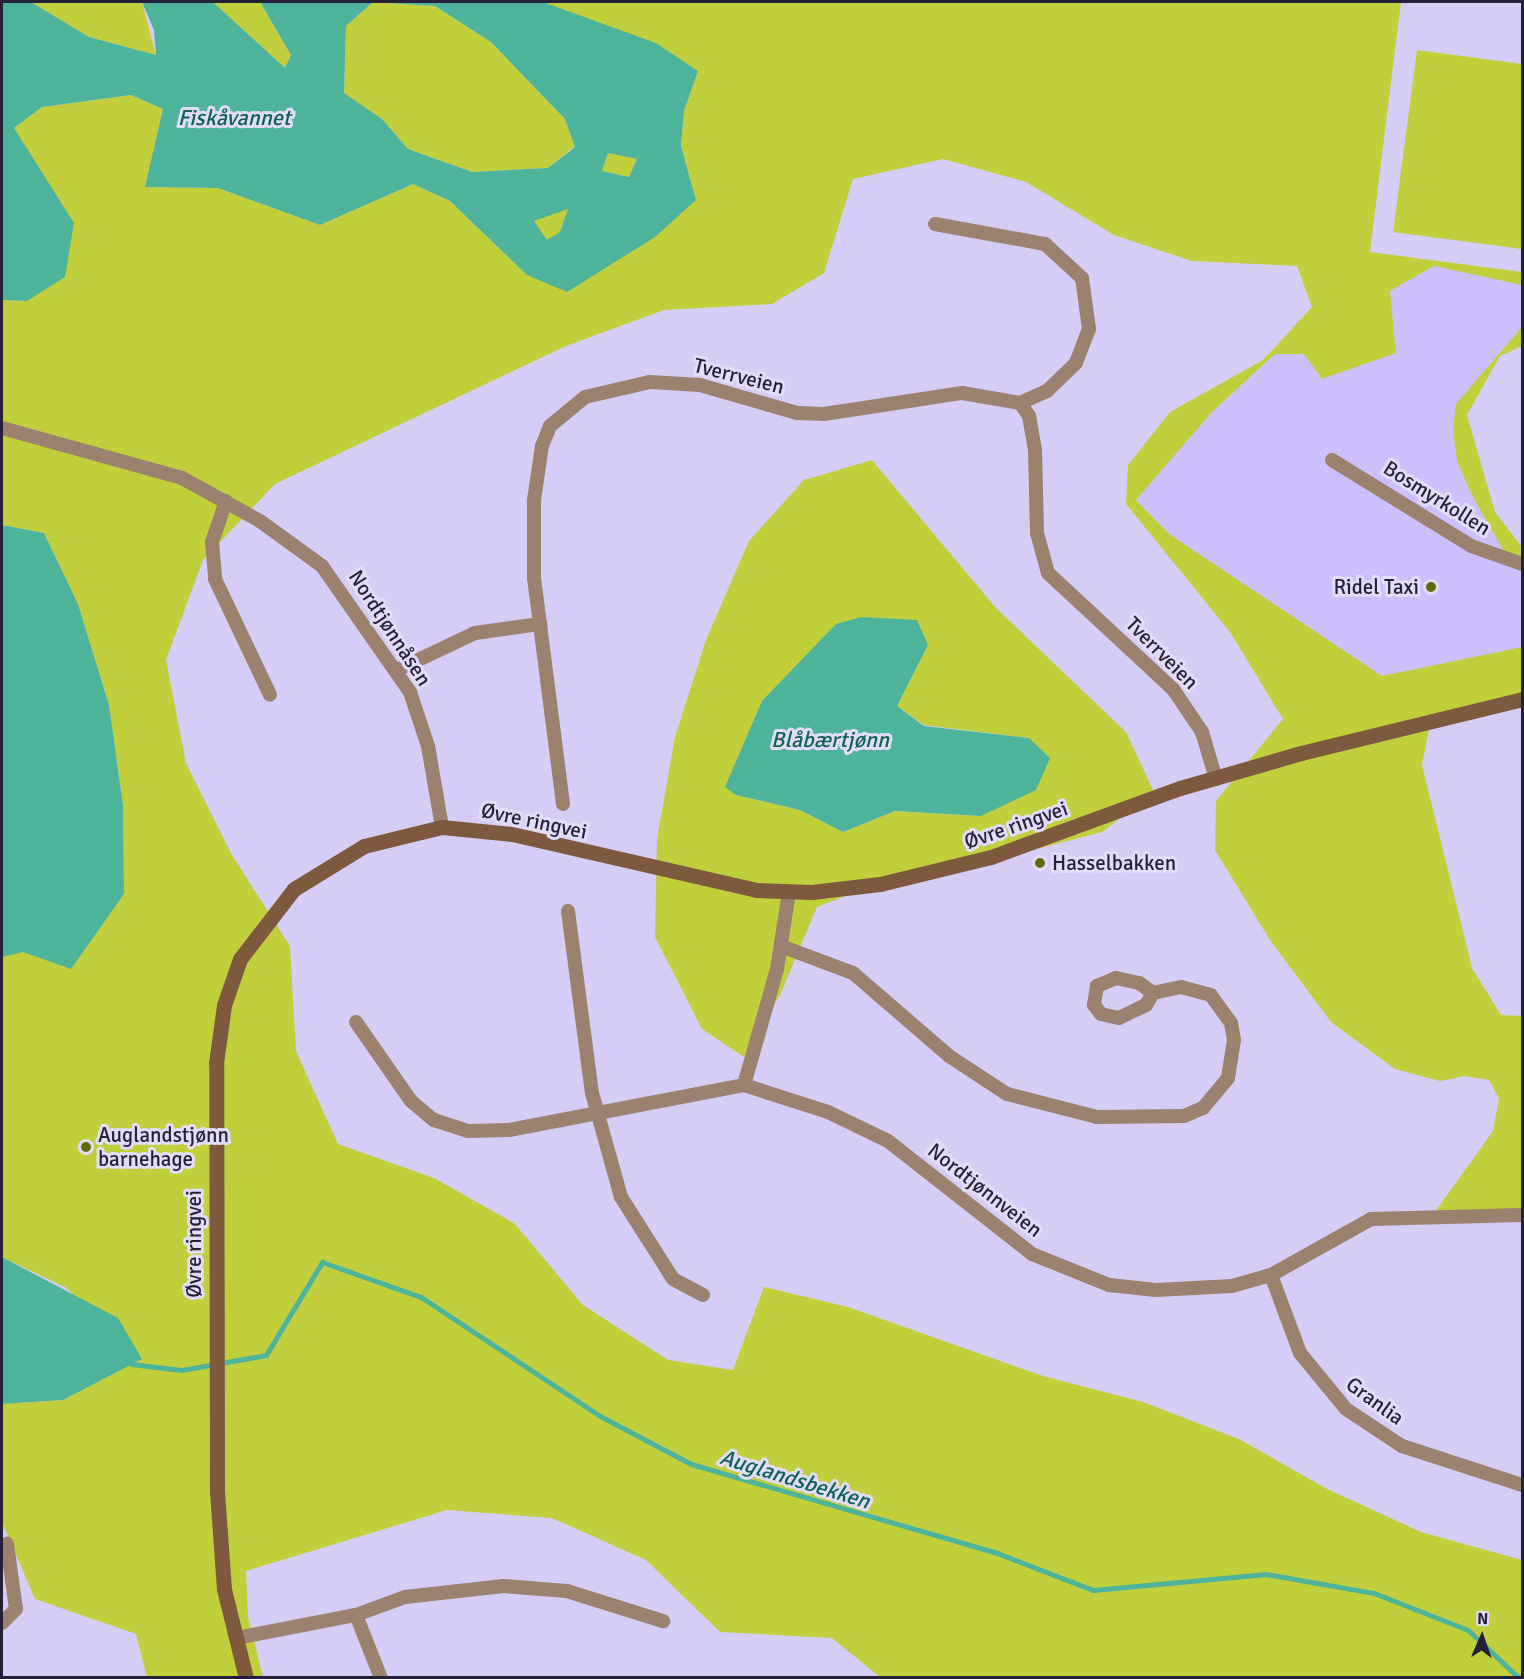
<!DOCTYPE html>
<html>
<head>
<meta charset="utf-8">
<style>
	body { margin:0 }
	#map { position:relative; width:1524px; height:1679px; overflow:hidden; background:#d5cdf5; font-family:Signika,sans-serif }
	div>[style] { position:absolute }
	[style*='--x'] { left:calc(var(--x)*1px); top:calc(var(--y)*1px); width:calc(var(--w)*1px); rotate:calc(var(--a)*1deg) }
	.built>* { inset:0; background:#cdbffb }
	.green>* { inset:0; background:#c1cf3d }
	.water>* { inset:0; background:#4db39b }
	.stream>* { height:5px; margin:-2.5px; padding:0 2.5px; transform-origin:2.5px; border-radius:2.5px; background:#4db39b }
	.street>* { height:14px; margin:-7px; padding:0 7px; transform-origin:7px; border-radius:7px; background:#9c816f }
	.secondary>* { height:15px; margin:-7.5px; padding:0 7.5px; transform-origin:7.5px; border-radius:7.5px; background:#7f593e }
	.dots>* { width:16px; height:16px; translate:-50% -50%; box-sizing:border-box; border:3px solid #e2dcf7; border-radius:50% }
	span { translate:-50% -50%; white-space:nowrap; text-align:center; line-height:1.15; -webkit-text-stroke:6px #e2dcf7; paint-order:stroke }
	.street-label { font-size:21px; color:#251f38 }
	.poi-label { font-size:21px; color:#251f38 }
	.right { translate:-100% -50%; text-align:right }
	.left { translate:0 -50%; text-align:left }
	.water-label { font-size:22px; color:#0e6352; font-style:italic }
	.frame { position:absolute; inset:0; border:3px solid #251f38; pointer-events:none }
	.north { position:absolute; left:1452px; top:1607px; width:60px; height:60px; -webkit-text-stroke:4px #e2dcf7; paint-order:stroke; rotate:2deg; font-size:16px; font-weight:700; line-height:24px; text-align:center; color:#251f38 }
	.north::after { content:''; display:block; margin:auto; width:21px; height:27px; background:#251f38; clip-path:polygon(50% 0,100% 100%,50% 72%,0 100%) }
</style>
</head>
<body>
<div id="map">
	<div class="built">
		<div style="clip-path:polygon(1434px 266px,1522px 285px,1522px 327px,1456px 404px,1457px 461px,1503px 550px,1522px 569px,1522px 647px,1382px 676px,1169px 534px,1136px 500px,1212px 412px,1275px 354px,1304px 354px,1390px 291px)"></div>
	</div>
	<div class="green">
		<div style="clip-path:polygon(31px 2px,142px 2px,156px 55px,89px 37px)"></div>
		<div style="clip-path:polygon(213px 2px,260px 2px,291px 55px,285px 68px)"></div>
		<div style="clip-path:polygon(373px 2px,435px 6px,491px 42px,565px 119px,575px 146px,548px 168px,472px 172px,408px 149px,382px 119px,344px 94px,346px 26px)"></div>
		<div style="clip-path:polygon(543px 2px,1401px 2px,1370px 252px,1522px 272px,1522px 285px,1434px 266px,1390px 291px,1396px 353px,1322px 379px,1304px 354px,1275px 354px,1212px 412px,1136px 500px,1169px 534px,1382px 676px,1522px 647px,1522px 707px,1431px 719px,1422px 765px,1472px 968px,1501px 1015px,1522px 1016px,1522px 1220px,1430px 1219px,1493px 1131px,1499px 1098px,1489px 1080px,1465px 1076px,1440px 1081px,1395px 1069px,1331px 1022px,1270px 940px,1215px 850px,1216px 801px,1283px 719px,1230px 632px,1126px 504px,1128px 465px,1170px 412px,1263px 360px,1312px 307px,1297px 266px,1192px 261px,1114px 235px,1026px 182px,943px 159px,853px 179px,824px 273px,772px 304px,664px 310px,566px 346px,275px 484px,203px 560px,166px 660px,186px 763px,232px 855px,290px 946px,296px 1051px,338px 1144px,434px 1178px,514px 1223px,583px 1305px,668px 1360px,733px 1370px,764px 1287px,848px 1307px,1043px 1376px,1143px 1402px,1239px 1439px,1327px 1489px,1421px 1532px,1522px 1560px,1522px 1677px,880px 1677px,832px 1638px,720px 1632px,646px 1560px,552px 1518px,447px 1510px,246px 1571px,248px 1617px,263px 1677px,147px 1677px,136px 1634px,35px 1599px,2px 1522px,2px 1404px,63px 1400px,142px 1358px,65px 1287px,2px 1257px,2px 957px,23px 951px,71px 968px,124px 894px,123px 805px,109px 705px,78px 604px,44px 533px,2px 525px,2px 300px,27px 301px,30px 158px,14px 128px,42px 107px,131px 95px,163px 109px,146px 187px,218px 188px,320px 225px,413px 184px,450px 201px,527px 275px,696px 200px,681px 146px,684px 111px,698px 71px)"></div>
		<div style="clip-path:polygon(1417px 50px,1522px 64px,1522px 249px,1393px 232px)"></div>
		<div style="clip-path:polygon(608px 153px,637px 159px,629px 177px,602px 171px)"></div>
		<div style="clip-path:polygon(569px 208px,560px 233px,547px 240px,533px 221px)"></div>
		<div style="clip-path:polygon(1522px 327px,1522px 346px,1500px 356px,1467px 415px,1495px 512px,1522px 547px,1522px 569px,1503px 550px,1472px 495px,1457px 461px,1453px 430px,1456px 404px)"></div>
		<div style="clip-path:polygon(evenodd,872px 460px,996px 608px,1126px 732px,1154px 792px,1102px 832px,1005px 857px,902px 874px,817px 907px,781px 993px,744px 1057px,702px 1029px,655px 937px,657px 839px,675px 737px,706px 640px,749px 541px,804px 480px,872px 460px,917px 620px,928px 645px,897px 706px,924px 725px,1028px 738px,981px 816px,895px 811px,843px 832px,800px 810px,736px 795px,917px 620px)"></div>
	</div>
	<div class="water">
		<div style="clip-path:polygon(evenodd,2px 2px,31px 2px,89px 37px,156px 55px,154px 30px,142px 2px,213px 2px,285px 68px,291px 55px,260px 2px,543px 2px,656px 43px,698px 71px,684px 111px,681px 146px,696px 200px,655px 237px,567px 292px,527px 275px,450px 201px,413px 184px,320px 225px,218px 188px,145px 187px,163px 109px,131px 95px,42px 107px,14px 128px,74px 223px,65px 277px,27px 301px,2px 300px,2px 2px,373px 2px,435px 6px,491px 42px,565px 119px,575px 147px,548px 168px,472px 172px,408px 149px,382px 119px,344px 93px,346px 26px,373px 2px,2px 2px,608px 153px,637px 159px,629px 177px,602px 171px,608px 153px,2px 2px,568px 209px,560px 232px,547px 240px,534px 221px,568px 209px)"></div>
		<div style="clip-path:polygon(2px 525px,44px 533px,78px 604px,109px 705px,123px 805px,124px 894px,71px 969px,23px 952px,2px 957px)"></div>
		<div style="clip-path:polygon(861px 617px,917px 620px,928px 645px,897px 706px,924px 726px,1029px 738px,1050px 758px,1036px 790px,981px 816px,895px 811px,843px 832px,800px 810px,736px 795px,725px 787px,762px 701px,836px 624px)"></div>
		<div style="clip-path:polygon(2px 1257px,118px 1318px,142px 1359px,63px 1400px,2px 1404px)"></div>
	</div>
	<div class="stream">
		<div style="--x:131;--y:1364;--w:51;--a:6.7"></div>
		<div style="--x:182;--y:1370;--w:85;--a:-10.1"></div>
		<div style="--x:266;--y:1355;--w:109;--a:-58.9"></div>
		<div style="--x:322;--y:1262;--w:105;--a:19.5"></div>
		<div style="--x:421;--y:1297;--w:215;--a:33.6"></div>
		<div style="--x:600;--y:1416;--w:103;--a:27.8"></div>
		<div style="--x:691;--y:1464;--w:319;--a:16.2"></div>
		<div style="--x:997;--y:1553;--w:103;--a:21.1"></div>
		<div style="--x:1093;--y:1590;--w:174;--a:-5.3"></div>
		<div style="--x:1266;--y:1574;--w:110;--a:10"></div>
		<div style="--x:1374;--y:1593;--w:101;--a:21.5"></div>
		<div style="--x:1468;--y:1630;--w:70;--a:43.3"></div>
	</div>
	<div class="street">
		<div style="--x:935;--y:224;--w:112;--a:10.3"></div>
		<div style="--x:1045;--y:244;--w:50;--a:42.6"></div>
		<div style="--x:1082;--y:278;--w:51;--a:82.2"></div>
		<div style="--x:1089;--y:329;--w:36;--a:111"></div>
		<div style="--x:1076;--y:363;--w:40;--a:136"></div>
		<div style="--x:1047;--y:391;--w:30;--a:156"></div>
		<div style="--x:2;--y:428;--w:187;--a:15.5"></div>
		<div style="--x:182;--y:478;--w:89;--a:28.9"></div>
		<div style="--x:260;--y:521;--w:77;--a:36"></div>
		<div style="--x:322;--y:566;--w:154;--a:55.1"></div>
		<div style="--x:410;--y:692;--w:57;--a:71.6"></div>
		<div style="--x:428;--y:746;--w:82;--a:80.2"></div>
		<div style="--x:1332;--y:460;--w:163;--a:31.7"></div>
		<div style="--x:1471;--y:546;--w:54;--a:19.4"></div>
		<div style="--x:226;--y:501;--w:43;--a:108.9"></div>
		<div style="--x:212;--y:542;--w:37;--a:85"></div>
		<div style="--x:215;--y:579;--w:128;--a:64.6"></div>
		<div style="--x:397;--y:670;--w:86;--a:-25.4"></div>
		<div style="--x:475;--y:633;--w:66;--a:-7.9"></div>
		<div style="--x:563;--y:804;--w:228;--a:-97.3"></div>
		<div style="--x:534;--y:578;--w:78;--a:-90"></div>
		<div style="--x:534;--y:500;--w:55;--a:-81.6"></div>
		<div style="--x:542;--y:446;--w:22;--a:-68"></div>
		<div style="--x:550;--y:426;--w:45;--a:-39.6"></div>
		<div style="--x:585;--y:397;--w:67;--a:-13"></div>
		<div style="--x:650;--y:382;--w:50;--a:3.4"></div>
		<div style="--x:700;--y:385;--w:101;--a:16.1"></div>
		<div style="--x:797;--y:413;--w:27;--a:2"></div>
		<div style="--x:824;--y:414;--w:140;--a:-8.7"></div>
		<div style="--x:962;--y:393;--w:59;--a:9.8"></div>
		<div style="--x:1020;--y:403;--w:16;--a:55"></div>
		<div style="--x:1029;--y:416;--w:35;--a:80"></div>
		<div style="--x:1035;--y:450;--w:83;--a:88.6"></div>
		<div style="--x:1037;--y:533;--w:41;--a:74.6"></div>
		<div style="--x:1048;--y:573;--w:171;--a:42.9"></div>
		<div style="--x:1173;--y:689;--w:52;--a:56"></div>
		<div style="--x:1202;--y:732;--w:49;--a:73.4"></div>
		<div style="--x:568;--y:911;--w:184;--a:82.5"></div>
		<div style="--x:592;--y:1093;--w:108;--a:74.4"></div>
		<div style="--x:621;--y:1197;--w:97;--a:57.6"></div>
		<div style="--x:673;--y:1279;--w:34;--a:28"></div>
		<div style="--x:781;--y:946;--w:77;--a:20.6"></div>
		<div style="--x:853;--y:973;--w:127;--a:40.8"></div>
		<div style="--x:949;--y:1056;--w:69;--a:33.2"></div>
		<div style="--x:1007;--y:1094;--w:93;--a:14.3"></div>
		<div style="--x:1097;--y:1117;--w:87;--a:-0.7"></div>
		<div style="--x:1184;--y:1116;--w:21;--a:-23"></div>
		<div style="--x:1203;--y:1108;--w:39;--a:-50"></div>
		<div style="--x:1228;--y:1078;--w:38;--a:-81"></div>
		<div style="--x:1234;--y:1040;--w:17;--a:-100"></div>
		<div style="--x:1231;--y:1023;--w:34;--a:-126"></div>
		<div style="--x:1211;--y:995;--w:31;--a:-165"></div>
		<div style="--x:1181;--y:987;--w:29;--a:168"></div>
		<div style="--x:1153;--y:993;--w:17;--a:-144"></div>
		<div style="--x:1139;--y:983;--w:24;--a:-168"></div>
		<div style="--x:1116;--y:978;--w:21;--a:157"></div>
		<div style="--x:1097;--y:986;--w:19;--a:99"></div>
		<div style="--x:1094;--y:1005;--w:11;--a:52"></div>
		<div style="--x:1101;--y:1014;--w:18;--a:13"></div>
		<div style="--x:1119;--y:1018;--w:30;--a:-26"></div>
		<div style="--x:1146;--y:1005;--w:14;--a:-60"></div>
		<div style="--x:356;--y:1022;--w:96;--a:55.2"></div>
		<div style="--x:411;--y:1101;--w:30;--a:40"></div>
		<div style="--x:434;--y:1120;--w:36;--a:18"></div>
		<div style="--x:468;--y:1131;--w:41;--a:-1.4"></div>
		<div style="--x:509;--y:1130;--w:239;--a:-10.8"></div>
		<div style="--x:744;--y:1085;--w:88;--a:17.8"></div>
		<div style="--x:828;--y:1112;--w:67;--a:25.8"></div>
		<div style="--x:888;--y:1141;--w:183;--a:38.1"></div>
		<div style="--x:1032;--y:1254;--w:83;--a:21.9"></div>
		<div style="--x:1109;--y:1285;--w:47;--a:6.1"></div>
		<div style="--x:1156;--y:1290;--w:76;--a:-3"></div>
		<div style="--x:1232;--y:1286;--w:41;--a:-15.8"></div>
		<div style="--x:1271;--y:1275;--w:115;--a:-29.2"></div>
		<div style="--x:1371;--y:1219;--w:151;--a:-1.5"></div>
		<div style="--x:744;--y:1085;--w:121;--a:-74.1"></div>
		<div style="--x:777;--y:969;--w:78;--a:-81.1"></div>
		<div style="--x:1271;--y:1275;--w:83;--a:69.6"></div>
		<div style="--x:1300;--y:1353;--w:72;--a:50.6"></div>
		<div style="--x:1346;--y:1409;--w:67;--a:33.5"></div>
		<div style="--x:1402;--y:1446;--w:126;--a:18"></div>
		<div style="--x:356;--y:1615;--w:68;--a:68.4"></div>
		<div style="--x:2;--y:1623;--w:20;--a:-45"></div>
		<div style="--x:16;--y:1609;--w:66;--a:-97.9"></div>
		<div style="--x:236;--y:1638;--w:122;--a:-10.9"></div>
		<div style="--x:356;--y:1615;--w:52;--a:-20.2"></div>
		<div style="--x:405;--y:1597;--w:99;--a:-6.4"></div>
		<div style="--x:503;--y:1586;--w:64;--a:4.5"></div>
		<div style="--x:567;--y:1591;--w:101;--a:17.4"></div>
	</div>
	<div class="secondary">
		<div style="--x:246;--y:1678;--w:92;--a:-103.9"></div>
		<div style="--x:224;--y:1589;--w:97;--a:-94.1"></div>
		<div style="--x:217;--y:1492;--w:429;--a:-90.1"></div>
		<div style="--x:216;--y:1063;--w:59;--a:-82.1"></div>
		<div style="--x:224;--y:1005;--w:49;--a:-70.8"></div>
		<div style="--x:240;--y:959;--w:88;--a:-52.4"></div>
		<div style="--x:294;--y:889;--w:82;--a:-31.6"></div>
		<div style="--x:364;--y:846;--w:80;--a:-13.7"></div>
		<div style="--x:442;--y:827;--w:70;--a:5.7"></div>
		<div style="--x:512;--y:834;--w:250;--a:12.9"></div>
		<div style="--x:756;--y:890;--w:56;--a:2"></div>
		<div style="--x:812;--y:892;--w:68;--a:-6.7"></div>
		<div style="--x:880;--y:884;--w:114;--a:-13.7"></div>
		<div style="--x:991;--y:857;--w:201;--a:-20.1"></div>
		<div style="--x:1180;--y:788;--w:126;--a:-16.1"></div>
		<div style="--x:1301;--y:753;--w:228;--a:-13.7"></div>
	</div>
	<div class="dots">
		<div style="left:1431px;top:587px;background:#61690c"></div>
		<div style="left:1040px;top:863px;background:#61690c"></div>
		<div style="left:86px;top:1147px;background:#61690c"></div>
	</div>
	<div class="street-label">
		<span style="left:739px;top:376px;rotate:14deg">Tverrveien</span>
		<span style="left:1437px;top:498px;rotate:32deg">Bosmyrkollen</span>
		<span style="left:390px;top:628px;rotate:57deg">Nordtjønnåsen</span>
		<span style="left:1162px;top:653px;rotate:45deg">Tverrveien</span>
		<span style="left:534px;top:821px;rotate:12deg">Øvre ringvei</span>
		<span style="left:1016px;top:825px;rotate:-19deg">Øvre ringvei</span>
		<span style="left:985px;top:1190px;rotate:38deg">Nordtjønnveien</span>
		<span style="left:194px;top:1244px;rotate:-90deg">Øvre ringvei</span>
		<span style="left:1375px;top:1401px;rotate:36deg">Granlia</span>
	</div>
	<div class="poi-label">
		<span class="right" style="left:1419px;top:587px">Ridel Taxi</span>
		<span class="left" style="left:1052px;top:863px">Hasselbakken</span>
		<span class="left" style="left:98px;top:1147px">Auglandstjønn<br>barnehage</span>
	</div>
	<div class="water-label">
		<span style="left:234px;top:118px">Fiskåvannet</span>
		<span style="left:830px;top:740px">Blåbærtjønn</span>
		<span style="left:795px;top:1479px;rotate:17deg">Auglandsbekken</span>
	</div>
	<div class="frame"></div>
	<div class="north">N</div>
</div>
</body>
</html>
